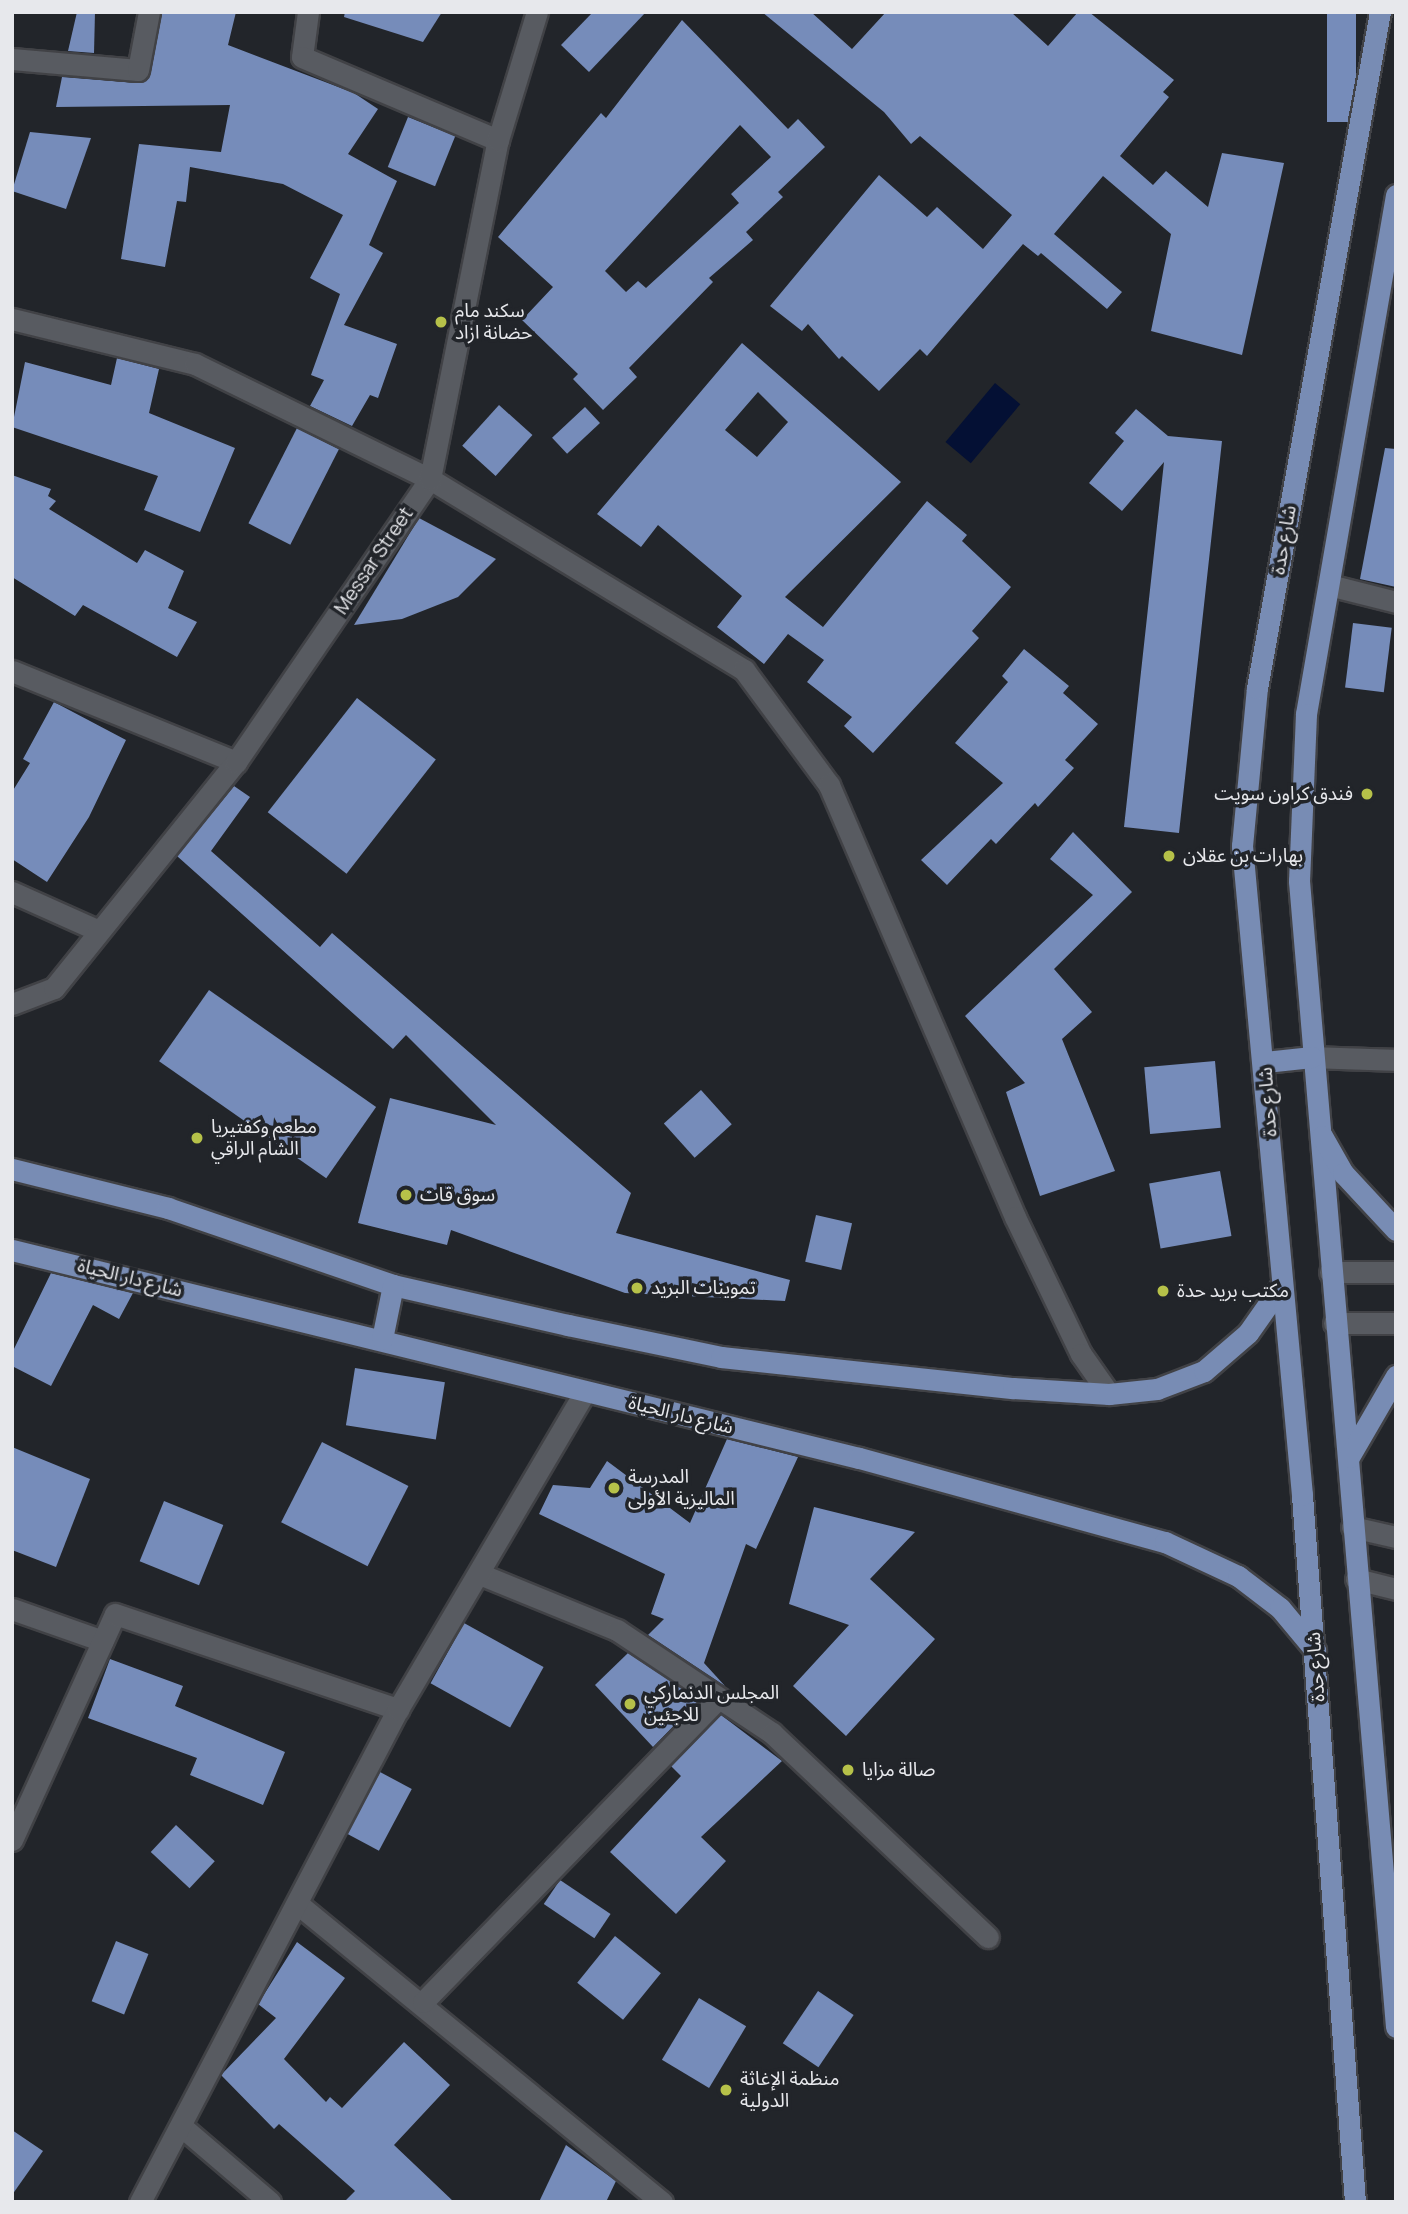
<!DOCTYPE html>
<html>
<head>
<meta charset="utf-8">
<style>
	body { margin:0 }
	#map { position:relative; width:1408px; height:2214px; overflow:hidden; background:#22252a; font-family:Manrope,"Noto Sans Arabic",sans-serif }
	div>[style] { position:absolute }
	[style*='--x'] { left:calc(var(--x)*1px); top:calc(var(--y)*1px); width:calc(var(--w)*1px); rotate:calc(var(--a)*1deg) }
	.water>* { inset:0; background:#041034; transform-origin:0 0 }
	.building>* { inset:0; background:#768cba; transform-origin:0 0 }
	.roads { filter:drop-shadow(2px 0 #414246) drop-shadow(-2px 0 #414246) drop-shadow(0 2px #414246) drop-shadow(0 -2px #414246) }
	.minor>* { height:21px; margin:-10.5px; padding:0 10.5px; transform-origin:10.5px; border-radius:10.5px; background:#585b61 }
	.major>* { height:21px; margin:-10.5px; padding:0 10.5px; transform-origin:10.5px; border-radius:10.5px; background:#788cb4 }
	.dots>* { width:19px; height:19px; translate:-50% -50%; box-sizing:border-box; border:4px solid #22252a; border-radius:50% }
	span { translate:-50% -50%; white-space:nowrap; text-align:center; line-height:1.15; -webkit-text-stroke:7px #22252a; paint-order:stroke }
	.poi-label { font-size:19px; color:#e7e8ec }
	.left { translate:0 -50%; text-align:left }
	.right { translate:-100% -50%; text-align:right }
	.street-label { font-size:19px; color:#e7e8ec }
	.frame { position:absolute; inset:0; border:14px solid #e7e8ec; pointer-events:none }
</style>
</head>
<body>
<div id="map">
	<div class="water">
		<div style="left:995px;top:383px;width:33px;height:77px;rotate:40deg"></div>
	</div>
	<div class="building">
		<div style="clip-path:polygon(77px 12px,95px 12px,94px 53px,68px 51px)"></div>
		<div style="clip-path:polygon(162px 12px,236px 12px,228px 45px,354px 93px,378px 109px,348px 154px,397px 181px,369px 245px,383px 253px,344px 325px,397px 344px,378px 398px,370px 395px,352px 426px,310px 406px,324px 380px,311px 375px,340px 294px,310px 278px,343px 215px,283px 184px,190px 167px,186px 202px,177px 201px,165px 267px,121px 259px,139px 144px,221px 152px,230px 105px,56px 107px,62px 77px,137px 83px,148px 79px)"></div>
		<div style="clip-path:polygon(345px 12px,442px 12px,423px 42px,344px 17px)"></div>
		<div style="clip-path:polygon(593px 12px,646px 12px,589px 72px,561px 45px)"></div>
		<div style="clip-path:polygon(762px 12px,811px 12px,852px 49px,886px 12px,1011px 12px,1048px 46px,1078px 12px,1089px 12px,1174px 80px,1163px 92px,1169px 97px,1120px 156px,1153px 185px,1166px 171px,1208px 207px,1222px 153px,1284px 163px,1242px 355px,1151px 331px,1171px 234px,1103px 176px,1054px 234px,1122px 292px,1107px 309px,1041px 253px,1038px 256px,1023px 244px,927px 356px,920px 349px,879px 391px,842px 356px,839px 359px,808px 324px,802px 331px,770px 306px,879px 175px,927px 217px,937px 207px,983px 249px,1012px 215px,920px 136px,911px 144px,884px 112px)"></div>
		<div style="left:1327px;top:12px;width:29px;height:110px"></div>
		<div style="clip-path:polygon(evenodd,682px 20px,788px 129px,798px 119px,825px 147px,778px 192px,783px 197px,746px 232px,753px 240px,709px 278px,713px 282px,629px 368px,637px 377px,603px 410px,573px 379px,578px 374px,522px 320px,553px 287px,498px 237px,601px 113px,606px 118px,682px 20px,740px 125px,771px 157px,731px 194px,739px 203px,646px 288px,638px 281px,626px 292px,605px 271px,740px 125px)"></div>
		<div style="left:408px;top:117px;width:51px;height:54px;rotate:22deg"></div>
		<div style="clip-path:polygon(30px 132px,91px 138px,66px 209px,12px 191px)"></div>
		<div style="clip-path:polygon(evenodd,742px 343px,901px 482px,785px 597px,823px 627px,927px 501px,967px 535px,962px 541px,1011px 587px,972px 631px,979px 638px,873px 753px,844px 726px,852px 717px,807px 682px,824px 660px,788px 634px,764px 664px,717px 627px,742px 596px,658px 525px,641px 547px,597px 514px,742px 343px,758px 392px,788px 422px,757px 457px,725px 430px,758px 392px)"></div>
		<div style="clip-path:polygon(117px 358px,159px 369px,149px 413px,235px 448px,200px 532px,144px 510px,158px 476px,12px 427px,25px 362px,111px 385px)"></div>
		<div style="left:499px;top:405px;width:45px;height:55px;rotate:42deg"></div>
		<div style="left:585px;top:407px;width:22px;height:45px;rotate:47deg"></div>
		<div style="clip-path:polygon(1136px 409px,1168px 436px,1222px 441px,1179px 833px,1124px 827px,1164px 462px,1122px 511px,1089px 483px,1124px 441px,1115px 433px)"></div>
		<div style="left:297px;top:428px;width:47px;height:107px;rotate:27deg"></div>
		<div style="clip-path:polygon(1385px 448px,1396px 449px,1396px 587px,1360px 579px)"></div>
		<div style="clip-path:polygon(12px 475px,51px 489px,48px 496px,56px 501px,49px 509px,137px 563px,145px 550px,184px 571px,168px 608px,197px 622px,177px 657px,83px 605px,75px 616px,12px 577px)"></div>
		<div style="clip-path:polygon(419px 518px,496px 559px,458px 597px,402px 619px,354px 625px)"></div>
		<div style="left:1353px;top:623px;width:39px;height:65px;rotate:7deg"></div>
		<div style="clip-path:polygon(1024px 649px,1069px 686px,1063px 693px,1098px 724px,1065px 760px,1074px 768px,1038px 807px,1035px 803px,996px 844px,991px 839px,947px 885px,921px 860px,1003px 783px,955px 743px,1008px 682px,1002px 676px)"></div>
		<div style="left:357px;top:698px;width:100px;height:145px;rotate:38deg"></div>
		<div style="clip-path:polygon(54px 702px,126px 740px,89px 817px,47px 882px,12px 859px,12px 792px,30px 763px,23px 759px)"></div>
		<div style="clip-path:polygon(234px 786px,250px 797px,211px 851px,320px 947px,332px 933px,631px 1193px,616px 1233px,790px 1280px,785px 1301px,625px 1293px,451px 1230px,447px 1245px,358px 1223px,390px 1098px,496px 1125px,406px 1035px,393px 1049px,177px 856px)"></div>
		<div style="clip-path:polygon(1073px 832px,1132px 892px,1054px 969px,1092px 1012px,1062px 1039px,1115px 1171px,1040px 1196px,1006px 1092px,1025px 1083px,965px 1016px,1093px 895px,1050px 859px)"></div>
		<div style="left:209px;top:990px;width:204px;height:87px;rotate:35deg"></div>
		<div style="left:1215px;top:1061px;width:67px;height:71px;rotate:85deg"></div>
		<div style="left:701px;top:1090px;width:46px;height:50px;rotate:48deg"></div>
		<div style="left:1220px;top:1171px;width:66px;height:72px;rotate:80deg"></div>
		<div style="left:816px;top:1215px;width:37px;height:48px;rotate:13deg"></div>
		<div style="clip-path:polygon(51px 1273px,133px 1293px,119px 1319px,93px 1305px,51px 1386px,12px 1366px,12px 1353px)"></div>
		<div style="left:355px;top:1368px;width:91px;height:58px;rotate:9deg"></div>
		<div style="clip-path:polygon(727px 1439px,798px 1457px,756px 1549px,746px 1544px,704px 1663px,725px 1686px,648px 1635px,664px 1619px,651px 1614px,665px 1574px,539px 1514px,553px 1485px,590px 1488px,607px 1461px,690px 1523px)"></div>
		<div style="left:322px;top:1442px;width:97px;height:90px;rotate:27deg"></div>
		<div style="clip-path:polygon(12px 1447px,90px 1479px,56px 1567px,12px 1550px)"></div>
		<div style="left:164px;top:1501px;width:64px;height:65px;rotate:22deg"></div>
		<div style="clip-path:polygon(814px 1507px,915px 1532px,870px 1579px,935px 1639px,846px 1736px,793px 1686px,849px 1625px,789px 1604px)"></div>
		<div style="left:464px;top:1623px;width:91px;height:69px;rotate:29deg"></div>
		<div style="clip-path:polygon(628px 1653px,699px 1700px,653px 1747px,595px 1685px)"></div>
		<div style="clip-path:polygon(110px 1659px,183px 1686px,175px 1706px,285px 1752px,263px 1805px,190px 1775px,197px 1758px,88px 1718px)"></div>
		<div style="clip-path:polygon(721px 1715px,782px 1761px,701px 1837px,726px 1861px,676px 1914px,610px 1852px,681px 1776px,671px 1766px)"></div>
		<div style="left:380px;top:1772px;width:36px;height:70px;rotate:28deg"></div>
		<div style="left:176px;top:1825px;width:53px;height:37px;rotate:43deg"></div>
		<div style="left:560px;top:1880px;width:61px;height:29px;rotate:34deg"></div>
		<div style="left:615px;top:1936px;width:59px;height:60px;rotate:39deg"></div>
		<div style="left:116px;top:1941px;width:35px;height:65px;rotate:22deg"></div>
		<div style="clip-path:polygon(297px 1942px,345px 1978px,284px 2059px,326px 2102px,330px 2097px,342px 2108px,404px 2042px,450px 2085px,394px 2145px,454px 2202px,344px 2202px,355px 2191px,279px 2124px,274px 2129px,221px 2075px,276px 2018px,258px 2004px)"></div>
		<div style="left:818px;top:1991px;width:43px;height:63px;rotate:34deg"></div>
		<div style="left:699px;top:1998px;width:55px;height:72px;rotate:31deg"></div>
		<div style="clip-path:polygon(12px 2130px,43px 2151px,12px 2195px)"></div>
		<div style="clip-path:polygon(566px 2145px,616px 2181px,606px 2202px,539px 2202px)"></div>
	</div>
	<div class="roads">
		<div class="minor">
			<div style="--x:308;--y:12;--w:45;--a:97.6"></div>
			<div style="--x:302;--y:57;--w:213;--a:23"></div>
			<div style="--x:12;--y:59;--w:126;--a:5"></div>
			<div style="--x:138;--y:70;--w:59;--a:-79.3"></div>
			<div style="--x:12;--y:319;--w:188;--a:13.8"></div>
			<div style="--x:195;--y:364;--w:262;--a:26.1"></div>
			<div style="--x:430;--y:479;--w:368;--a:31.3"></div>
			<div style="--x:744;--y:670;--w:143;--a:53.5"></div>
			<div style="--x:829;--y:785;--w:470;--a:66.7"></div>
			<div style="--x:1015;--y:1217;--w:152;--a:64.3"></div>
			<div style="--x:1081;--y:1354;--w:49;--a:55"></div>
			<div style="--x:1329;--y:585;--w:69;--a:14.2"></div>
			<div style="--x:12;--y:671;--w:242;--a:22.1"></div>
			<div style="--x:12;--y:892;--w:93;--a:24.1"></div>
			<div style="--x:12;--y:1004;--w:45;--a:-20.9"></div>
			<div style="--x:54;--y:988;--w:290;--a:-51.2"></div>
			<div style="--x:236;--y:762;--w:343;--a:-55.6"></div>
			<div style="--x:430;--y:479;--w:346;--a:-78.7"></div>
			<div style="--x:498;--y:140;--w:134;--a:-73.1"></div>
			<div style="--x:1312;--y:1057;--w:84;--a:2"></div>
			<div style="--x:1330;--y:1272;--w:66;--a:0"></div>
			<div style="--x:1334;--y:1323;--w:62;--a:0"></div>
			<div style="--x:1352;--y:1527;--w:45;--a:12.8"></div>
			<div style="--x:482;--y:1575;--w:146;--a:22.2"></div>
			<div style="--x:617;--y:1630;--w:186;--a:33.6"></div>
			<div style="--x:772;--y:1733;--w:297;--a:43.4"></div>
			<div style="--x:1356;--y:1579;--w:41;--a:14"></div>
			<div style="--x:12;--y:1609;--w:96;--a:19.4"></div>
			<div style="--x:12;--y:1840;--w:248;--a:-65.5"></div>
			<div style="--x:115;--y:1614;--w:299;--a:18.6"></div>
			<div style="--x:299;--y:1905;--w:469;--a:39.3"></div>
			<div style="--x:423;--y:2002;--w:421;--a:-45.8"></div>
			<div style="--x:181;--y:2126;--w:117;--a:40.5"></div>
			<div style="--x:140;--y:2202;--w:556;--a:-62.38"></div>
			<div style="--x:398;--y:1709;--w:368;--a:-59.5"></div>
		</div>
		<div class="major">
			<div style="--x:1396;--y:195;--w:527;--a:99.84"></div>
			<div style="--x:1306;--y:714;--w:167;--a:92.4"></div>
			<div style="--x:1299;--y:881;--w:1150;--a:85.16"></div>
			<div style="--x:1265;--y:1062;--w:47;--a:-6.1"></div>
			<div style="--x:1322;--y:1136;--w:43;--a:60.4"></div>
			<div style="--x:1343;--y:1173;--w:78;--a:47.1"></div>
			<div style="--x:12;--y:1169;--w:161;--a:14"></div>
			<div style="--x:168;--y:1208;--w:238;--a:18.9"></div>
			<div style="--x:393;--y:1285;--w:180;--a:12.9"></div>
			<div style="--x:568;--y:1325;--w:156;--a:11.8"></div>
			<div style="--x:721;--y:1357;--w:294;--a:6.1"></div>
			<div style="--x:1013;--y:1388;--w:96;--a:3.6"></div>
			<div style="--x:1109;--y:1394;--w:48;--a:-5.9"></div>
			<div style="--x:1157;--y:1389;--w:50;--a:-21"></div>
			<div style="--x:1204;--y:1371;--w:58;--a:-40.8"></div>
			<div style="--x:1248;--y:1333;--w:57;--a:-54.9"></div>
			<div style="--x:12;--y:1250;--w:872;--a:13.8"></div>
			<div style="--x:859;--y:1458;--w:317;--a:15.4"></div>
			<div style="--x:1165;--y:1542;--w:81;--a:25"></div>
			<div style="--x:1238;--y:1576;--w:53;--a:37.3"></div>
			<div style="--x:1280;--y:1608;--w:55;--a:50.2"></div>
			<div style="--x:382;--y:1339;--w:55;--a:-78.5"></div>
			<div style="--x:1349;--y:1457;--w:94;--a:-59.9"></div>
			<div style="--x:1355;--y:2202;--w:709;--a:-94.29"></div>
			<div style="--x:1302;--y:1495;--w:652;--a:-95.28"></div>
			<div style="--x:1242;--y:846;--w:159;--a:-84.6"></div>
			<div style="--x:1257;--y:688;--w:687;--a:-79.69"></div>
		</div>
	</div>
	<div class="dots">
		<div style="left:441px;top:322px;background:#b6c149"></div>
		<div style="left:1367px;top:794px;background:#b6c149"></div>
		<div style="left:1169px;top:856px;background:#b6c149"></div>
		<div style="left:197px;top:1138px;background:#b6c149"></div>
		<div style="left:406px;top:1195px;background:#b6c149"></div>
		<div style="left:637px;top:1288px;background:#b6c149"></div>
		<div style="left:1163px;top:1291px;background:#b6c149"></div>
		<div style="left:614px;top:1488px;background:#b6c149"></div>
		<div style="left:630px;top:1704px;background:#b6c149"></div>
		<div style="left:848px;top:1770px;background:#b6c149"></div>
		<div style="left:726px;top:2090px;background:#b6c149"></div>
	</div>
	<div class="poi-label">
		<span class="left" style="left:455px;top:322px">سكند مام<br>حضانة ازاد</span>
		<span class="right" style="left:1353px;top:794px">فندق كراون سويت</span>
		<span class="left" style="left:1183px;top:856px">بهارات بن عقلان</span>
		<span class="left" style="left:211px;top:1138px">مطعم وكفتيريا<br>الشام الراقي</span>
		<span class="left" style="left:420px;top:1195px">سوق قات</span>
		<span class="left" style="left:651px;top:1288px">تموينات البريد</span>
		<span class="left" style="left:1177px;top:1291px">مكتب بريد حدة</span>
		<span class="left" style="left:628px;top:1488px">المدرسة<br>الماليزية الأولى</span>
		<span class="left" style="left:644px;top:1704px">المجلس الدنماركي<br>للاجئين</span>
		<span class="left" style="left:862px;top:1770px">صالة مزايا</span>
		<span class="left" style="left:740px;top:2090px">منظمة الإغاثة<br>الدولية</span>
	</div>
	<div class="street-label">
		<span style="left:1284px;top:540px;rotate:-80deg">شارع حدة</span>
		<span style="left:374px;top:561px;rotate:-56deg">Messar Street</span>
		<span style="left:1268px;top:1102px;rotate:-94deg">شارع حدة</span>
		<span style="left:130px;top:1278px;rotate:14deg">شارع دار الحياة</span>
		<span style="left:681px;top:1415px;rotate:14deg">شارع دار الحياة</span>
		<span style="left:1316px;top:1667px;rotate:-94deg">شارع حدة</span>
	</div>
	<div class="frame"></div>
</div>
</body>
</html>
